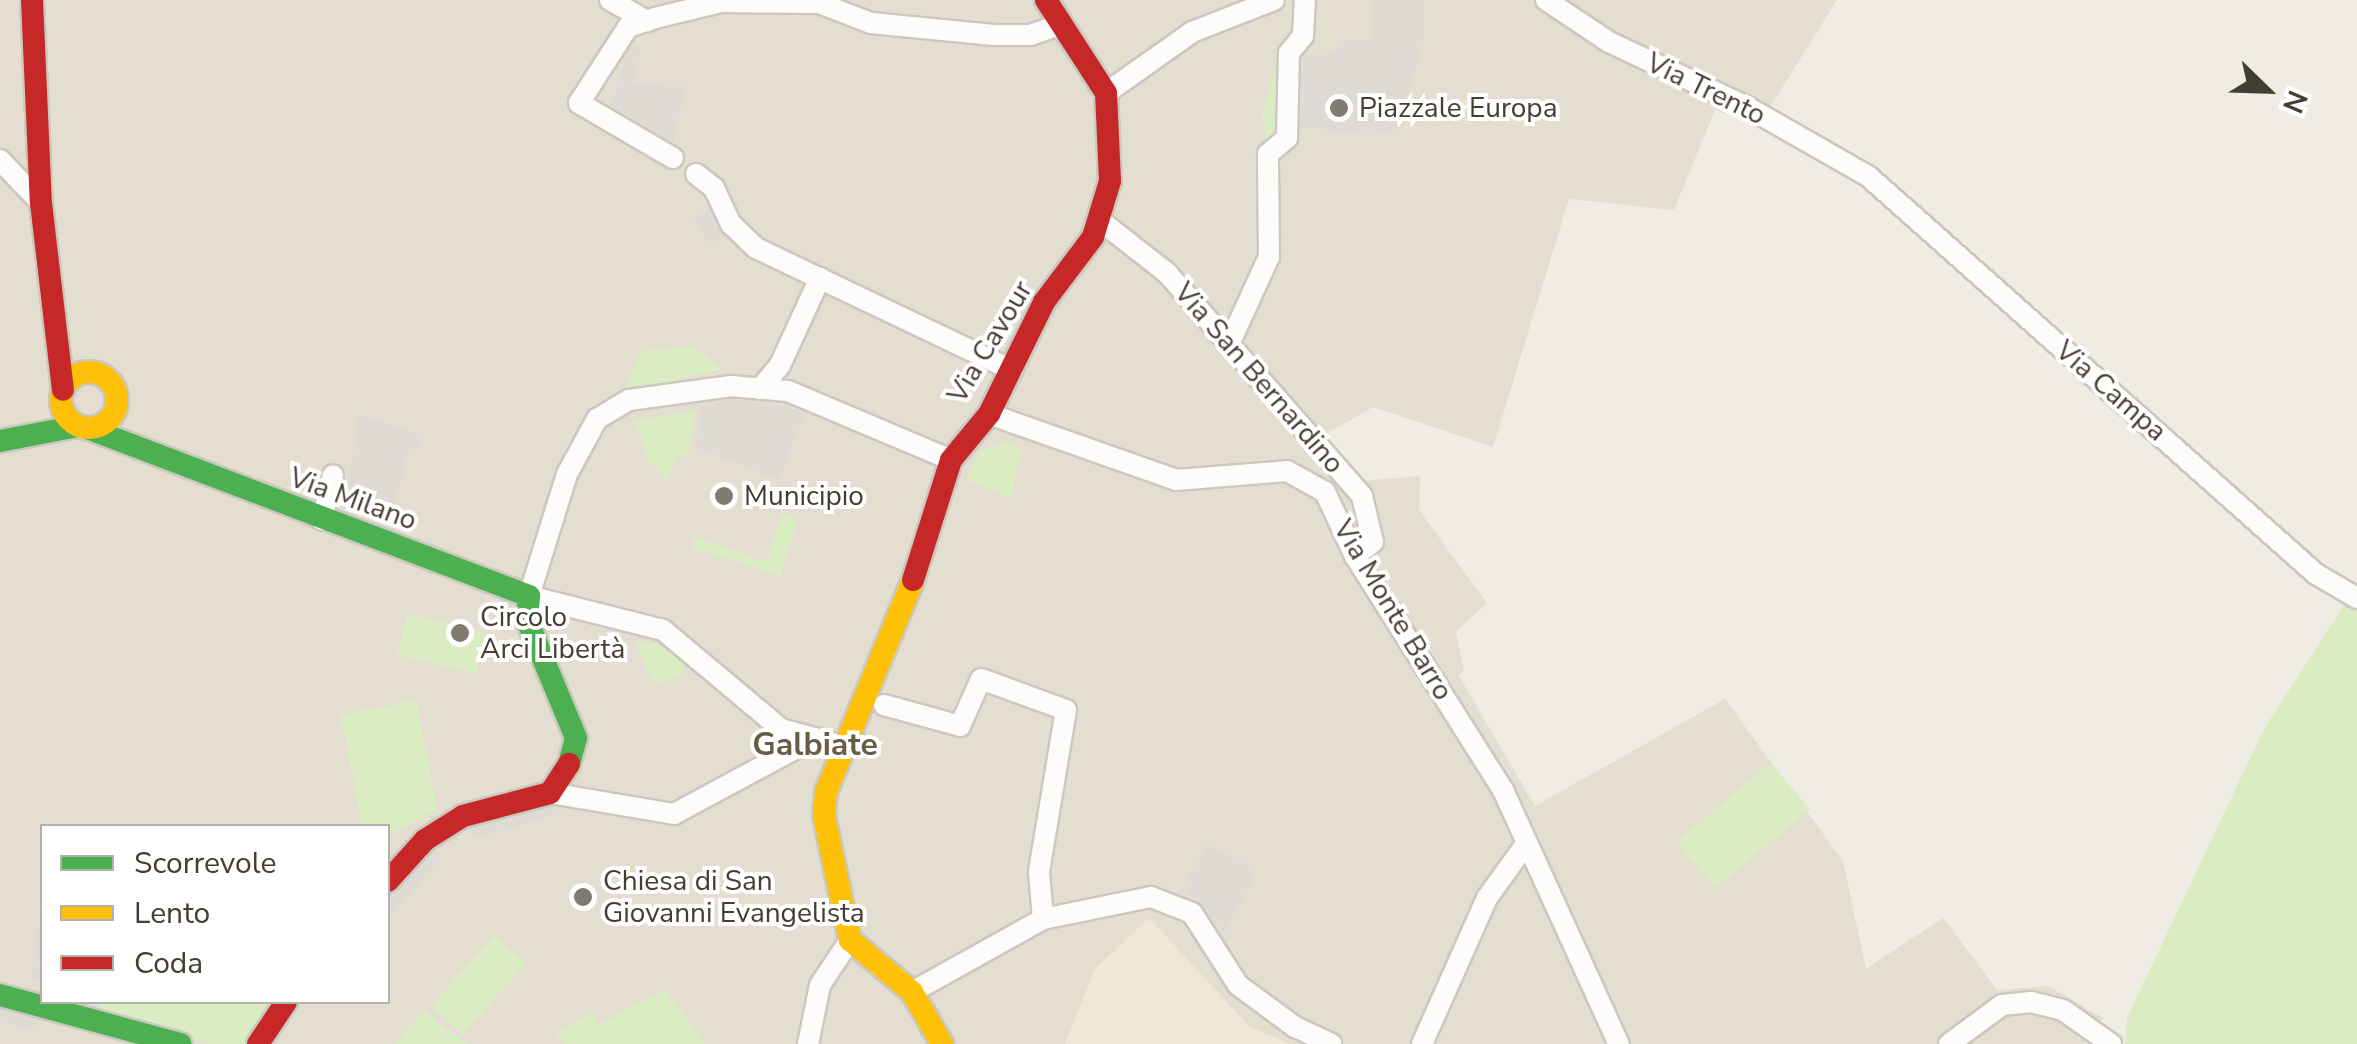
<!DOCTYPE html>
<html>
<head>
<meta charset="utf-8">
<style>
	body { margin:0 }
	#map { position:relative; width:2357px; height:1044px; overflow:hidden; background:#efece4; font-family:"Nunito Sans",sans-serif }
	div>[style] { position:absolute }
	[style*='--x'] { left:calc(var(--x)*1px); top:calc(var(--y)*1px); width:calc(var(--w)*1px); rotate:calc(var(--a)*1deg) }
	.residential>* { inset:0; background:#e4ded1 }
	.education>* { inset:0; background:#eee8d5 }
	.green>* { inset:0; background:#daecc1; transform-origin:0 0 }
	.parking>* { inset:0; background:#dedbd4; transform-origin:0 0 }
	.roads { filter:drop-shadow(2px 0 #cbc8c0) drop-shadow(-2px 0 #cbc8c0) drop-shadow(0 2px #cbc8c0) drop-shadow(0 -2px #cbc8c0) }
	.street>* { height:20px; margin:-10px; padding:0 10px; transform-origin:10px; border-radius:10px; background:#fdfcfb }
	.fast>* { height:22px; margin:-11px; padding:0 11px; transform-origin:11px; border-radius:11px; background:#4caf50 }
	.slow>* { height:22px; margin:-11px; padding:0 11px; transform-origin:11px; border-radius:11px; background:#ffc107 }
	.slow>.ring { margin:-11px; padding:0; box-sizing:content-box; background:none; border:22px solid #ffc107; border-radius:50% }
	.jam>* { height:22px; margin:-11px; padding:0 11px; transform-origin:11px; border-radius:11px; background:#c62828 }
	.dots>* { width:28px; height:28px; translate:-50% -50%; box-sizing:border-box; border:5px solid #fff; border-radius:50% }
	span { translate:-50% -50%; white-space:nowrap; text-align:center; line-height:1.15; -webkit-text-stroke:8px #fff; paint-order:stroke }
	.street-label { font-size:28px; color:#443d31 }
	.poi-label { font-size:28px; color:#443d31 }
	.left { translate:0 -50%; text-align:left }
	.quarter-label { font-size:32px; color:#685c47; font-weight:700 }
	.legend { position:absolute; left:40px; top:824px; width:350px; height:180px; box-sizing:border-box; background:#fff; border:2px solid #b4b1ad; margin:0; padding:12px 18px; list-style:none; font-size:30px; color:#443d31 }
	.legend li { display:flex; align-items:center; gap:20px; height:50px }
	.legend b { width:50px; border:2px solid #b4b1ad }
	.north { position:absolute; left:2217px; top:40px; width:100px; height:100px; -webkit-text-stroke:8px #fff; paint-order:stroke; rotate:113deg; font-size:28px; font-weight:700; line-height:40px; text-align:center; color:#443d31 }
	.north::after { content:''; display:block; margin:auto; width:35px; height:45px; background:#443d31; clip-path:polygon(50% 0,100% 100%,50% 72%,0 100%) }
</style>
</head>
<body>
<div id="map">
	<div class="residential">
		<div style="clip-path:polygon(evenodd,0 0,1837px 0,1759px 125px,1715px 110px,1674px 210px,1569px 199px,1493px 447px,1373px 407px,1328px 433px,1323px 442px,1361px 481px,1420px 476px,1419px 510px,1487px 603px,1456px 631px,1464px 670px,1459px 676px,1535px 806px,1725px 699px,1843px 861px,1866px 969px,1943px 918px,1997px 990px,2048px 986px,2103px 1018px,2084px 1044px,0 1044px,0 0,42px 826px,388px 826px,388px 1002px,42px 1002px,42px 826px)"></div>
	</div>
	<div class="education">
		<div style="clip-path:polygon(1149px 918px,1250px 1027px,1290px 1044px,1065px 1044px,1095px 969px)"></div>
	</div>
	<div class="green">
		<div style="clip-path:polygon(1279px 56px,1280px 120px,1267px 140px,1262px 116px)"></div>
		<div style="clip-path:polygon(694px 346px,721px 369px,624px 392px,642px 351px)"></div>
		<div style="clip-path:polygon(694px 411px,689px 454px,676px 458px,667px 480px,649px 462px,635px 421px)"></div>
		<div style="clip-path:polygon(1007px 443px,1021px 448px,1011px 498px,967px 480px,978px 450px)"></div>
		<div style="clip-path:polygon(783px 514px,797px 519px,781px 576px,691px 548px,695px 538px,766px 562px)"></div>
		<div style="clip-path:polygon(2357px 585px,2357px 1044px,2125px 1044px,2127px 1018px,2264px 729px)"></div>
		<div style="left:407px;top:614px;width:81px;height:42px;rotate:13deg"></div>
		<div style="clip-path:polygon(636px 641px,665px 645px,687px 665px,681px 676px,653px 684px)"></div>
		<div style="clip-path:polygon(416px 700px,437px 809px,388px 836px,388px 826px,362px 826px,341px 715px)"></div>
		<div style="left:1771px;top:763px;width:60px;height:123px;rotate:50deg"></div>
		<div style="left:494px;top:936px;width:42px;height:94px;rotate:42deg"></div>
		<div style="clip-path:polygon(665px 990px,705px 1044px,565px 1044px,556px 1033px,591px 1013px,598px 1025px)"></div>
		<div style="clip-path:polygon(100px 1002px,279px 1002px,249px 1044px,210px 1044px,98px 1008px)"></div>
		<div style="clip-path:polygon(424px 1011px,467px 1044px,395px 1044px)"></div>
	</div>
	<div class="parking">
		<div style="clip-path:polygon(1372px 0,1424px 0,1425px 37px,1397px 130px,1372px 135px,1301px 127px,1300px 56px,1334px 54px,1339px 41px,1372px 39px)"></div>
		<div style="clip-path:polygon(642px 46px,633px 85px,688px 80px,671px 149px,609px 115px,627px 47px)"></div>
		<div style="left:710px;top:208px;width:31px;height:20px;rotate:58deg"></div>
		<div style="clip-path:polygon(731px 395px,805px 412px,779px 480px,695px 447px,704px 398px)"></div>
		<div style="left:699px;top:396px;width:10px;height:70px;rotate:90deg"></div>
		<div style="clip-path:polygon(358px 414px,424px 435px,421px 448px,409px 449px,389px 525px,346px 503px)"></div>
		<div style="clip-path:polygon(551px 803px,567px 811px,477px 838px,464px 829px)"></div>
		<div style="clip-path:polygon(1207px 844px,1246px 863px,1254px 877px,1225px 933px,1184px 886px)"></div>
		<div style="clip-path:polygon(430px 845px,443px 857px,388px 918px,388px 893px)"></div>
		<div style="clip-path:polygon(40px 920px,42px 920px,42px 983px,31px 981px)"></div>
		<div style="left:0;top:1009px;width:37px;height:12px;rotate:16deg"></div>
	</div>
	<div class="roads">
		<div class="street">
			<div style="--x:610;--y:0;--w:43;--a:29.6"></div>
			<div style="--x:1546;--y:0;--w:76;--a:33.7"></div>
			<div style="--x:1609;--y:42;--w:153;--a:25.2"></div>
			<div style="--x:1747;--y:107;--w:139;--a:29.7"></div>
			<div style="--x:1868;--y:176;--w:599;--a:41.62"></div>
			<div style="--x:2316;--y:574;--w:48;--a:30.3"></div>
			<div style="--x:1106;--y:93;--w:105;--a:-35.3"></div>
			<div style="--x:1192;--y:32;--w:88;--a:-21.3"></div>
			<div style="--x:673;--y:158;--w:109;--a:-149.7"></div>
			<div style="--x:579;--y:103;--w:90;--a:-57.2"></div>
			<div style="--x:628;--y:27;--w:28;--a:-18"></div>
			<div style="--x:655;--y:18;--w:68;--a:-13.6"></div>
			<div style="--x:721;--y:2;--w:98;--a:0.6"></div>
			<div style="--x:819;--y:3;--w:56;--a:21"></div>
			<div style="--x:871;--y:23;--w:123;--a:5.6"></div>
			<div style="--x:993;--y:35;--w:37;--a:0"></div>
			<div style="--x:1030;--y:35;--w:34;--a:-19"></div>
			<div style="--x:0;--y:160;--w:59;--a:46.4"></div>
			<div style="--x:696;--y:174;--w:23;--a:38"></div>
			<div style="--x:714;--y:188;--w:40;--a:65"></div>
			<div style="--x:731;--y:224;--w:35;--a:44"></div>
			<div style="--x:756;--y:248;--w:284;--a:25.5"></div>
			<div style="--x:1098;--y:219;--w:88;--a:38"></div>
			<div style="--x:1167;--y:273;--w:296;--a:48.8"></div>
			<div style="--x:1362;--y:496;--w:47;--a:76.6"></div>
			<div style="--x:1373;--y:542;--w:23;--a:142"></div>
			<div style="--x:1230;--y:342;--w:94;--a:-65.4"></div>
			<div style="--x:1269;--y:257;--w:103;--a:-90.6"></div>
			<div style="--x:1268;--y:154;--w:25;--a:-40"></div>
			<div style="--x:1287;--y:138;--w:85;--a:-88.7"></div>
			<div style="--x:1289;--y:53;--w:22;--a:-51"></div>
			<div style="--x:1303;--y:36;--w:36;--a:-87"></div>
			<div style="--x:760;--y:389;--w:31;--a:-50"></div>
			<div style="--x:780;--y:365;--w:96;--a:-65.3"></div>
			<div style="--x:989;--y:414;--w:198;--a:19.4"></div>
			<div style="--x:1176;--y:480;--w:111;--a:-4.6"></div>
			<div style="--x:1287;--y:471;--w:43;--a:28.9"></div>
			<div style="--x:1325;--y:492;--w:71;--a:64.9"></div>
			<div style="--x:1355;--y:556;--w:277;--a:57.7"></div>
			<div style="--x:1503;--y:790;--w:279;--a:65.5"></div>
			<div style="--x:322;--y:520;--w:46;--a:-76.3"></div>
			<div style="--x:884;--y:705;--w:79;--a:15.4"></div>
			<div style="--x:960;--y:726;--w:51;--a:-65.9"></div>
			<div style="--x:981;--y:679;--w:90;--a:20"></div>
			<div style="--x:1066;--y:710;--w:164;--a:99.5"></div>
			<div style="--x:1039;--y:872;--w:47;--a:85.1"></div>
			<div style="--x:843;--y:746;--w:64;--a:-164.7"></div>
			<div style="--x:781;--y:729;--w:154;--a:-140"></div>
			<div style="--x:663;--y:630;--w:138;--a:-165.8"></div>
			<div style="--x:529;--y:596;--w:128;--a:-72.7"></div>
			<div style="--x:567;--y:474;--w:63;--a:-61.4"></div>
			<div style="--x:597;--y:419;--w:37;--a:-31"></div>
			<div style="--x:629;--y:400;--w:103;--a:-7.8"></div>
			<div style="--x:731;--y:386;--w:57;--a:5"></div>
			<div style="--x:788;--y:391;--w:177;--a:22.9"></div>
			<div style="--x:550;--y:793;--w:126;--a:9.6"></div>
			<div style="--x:674;--y:814;--w:160;--a:-28.3"></div>
			<div style="--x:912;--y:992;--w:150;--a:-29.1"></div>
			<div style="--x:1043;--y:919;--w:110;--a:-11.5"></div>
			<div style="--x:1151;--y:897;--w:44;--a:21.3"></div>
			<div style="--x:1192;--y:913;--w:85;--a:57.4"></div>
			<div style="--x:1238;--y:985;--w:71;--a:36.4"></div>
			<div style="--x:1295;--y:1027;--w:40;--a:25"></div>
			<div style="--x:808;--y:1044;--w:60;--a:-78.5"></div>
			<div style="--x:820;--y:985;--w:54;--a:-56.3"></div>
			<div style="--x:1422;--y:1044;--w:160;--a:-66"></div>
			<div style="--x:1487;--y:898;--w:67;--a:-54.2"></div>
			<div style="--x:1949;--y:1044;--w:66;--a:-36.3"></div>
			<div style="--x:2002;--y:1005;--w:29;--a:-6"></div>
			<div style="--x:2031;--y:1002;--w:33;--a:14"></div>
			<div style="--x:2063;--y:1010;--w:59;--a:35.3"></div>
		</div>
		<div class="fast">
			<div style="--x:87;--y:428;--w:473;--a:20.8"></div>
			<div style="--x:529;--y:596;--w:24;--a:95"></div>
			<div style="--x:527;--y:620;--w:128;--a:67.4"></div>
			<div style="--x:576;--y:738;--w:27;--a:105"></div>
			<div style="--x:0;--y:441;--w:79;--a:-10.9"></div>
			<div style="--x:0;--y:995;--w:187;--a:15.2"></div>
		</div>
		<div class="slow">
			<div class="ring" style="left:61px;top:372px;width:34px;height:34px"></div>
			<div style="--x:913;--y:580;--w:229;--a:112.3"></div>
			<div style="--x:826;--y:792;--w:24;--a:95"></div>
			<div style="--x:824;--y:816;--w:127;--a:78.2"></div>
			<div style="--x:850;--y:940;--w:81;--a:40"></div>
			<div style="--x:912;--y:992;--w:60;--a:60"></div>
		</div>
		<div class="jam">
			<div style="--x:32;--y:0;--w:203;--a:87.5"></div>
			<div style="--x:41;--y:203;--w:188;--a:83.3"></div>
			<div style="--x:913;--y:580;--w:126;--a:-72.4"></div>
			<div style="--x:951;--y:460;--w:60;--a:-50.4"></div>
			<div style="--x:989;--y:414;--w:125;--a:-63.8"></div>
			<div style="--x:1044;--y:302;--w:81;--a:-53"></div>
			<div style="--x:1093;--y:237;--w:59;--a:-73.1"></div>
			<div style="--x:1110;--y:181;--w:88;--a:-92.6"></div>
			<div style="--x:1106;--y:93;--w:111;--a:-122.8"></div>
			<div style="--x:388;--y:881;--w:55;--a:-47.9"></div>
			<div style="--x:425;--y:840;--w:45;--a:-32.3"></div>
			<div style="--x:463;--y:816;--w:90;--a:-14.8"></div>
			<div style="--x:550;--y:793;--w:35;--a:-57"></div>
			<div style="--x:258;--y:1044;--w:50;--a:-56.3"></div>
		</div>
	</div>
	<div class="dots">
		<div style="left:1339px;top:108px;background:#807a70"></div>
		<div style="left:724px;top:496px;background:#807a70"></div>
		<div style="left:460px;top:633px;background:#807a70"></div>
		<div style="left:583px;top:897px;background:#807a70"></div>
	</div>
	<div class="street-label">
		<span style="left:1706px;top:89px;rotate:26deg">Via Trento</span>
		<span style="left:990px;top:342px;rotate:-59deg">Via Cavour</span>
		<span style="left:1259px;top:378px;rotate:49deg">Via San Bernardino</span>
		<span style="left:2111px;top:391px;rotate:41deg">Via Campa</span>
		<span style="left:353px;top:499px;rotate:20deg">Via Milano</span>
		<span style="left:1393px;top:610px;rotate:59deg">Via Monte Barro</span>
	</div>
	<div class="poi-label">
		<span class="left" style="left:1359px;top:108px">Piazzale Europa</span>
		<span class="left" style="left:744px;top:496px">Municipio</span>
		<span class="left" style="left:480px;top:633px">Circolo<br>Arci Libertà</span>
		<span class="left" style="left:603px;top:897px">Chiesa di San<br>Giovanni Evangelista</span>
	</div>
	<div class="quarter-label">
		<span style="left:815px;top:745px">Galbiate</span>
	</div>
	<ul class="legend">
	<li><b style="height:12px;background:#4caf50"></b>Scorrevole</li>
	<li><b style="height:12px;background:#ffc107"></b>Lento</li>
	<li><b style="height:12px;background:#c62828"></b>Coda</li>
	</ul>
	<div class="north">N</div>
</div>
</body>
</html>
